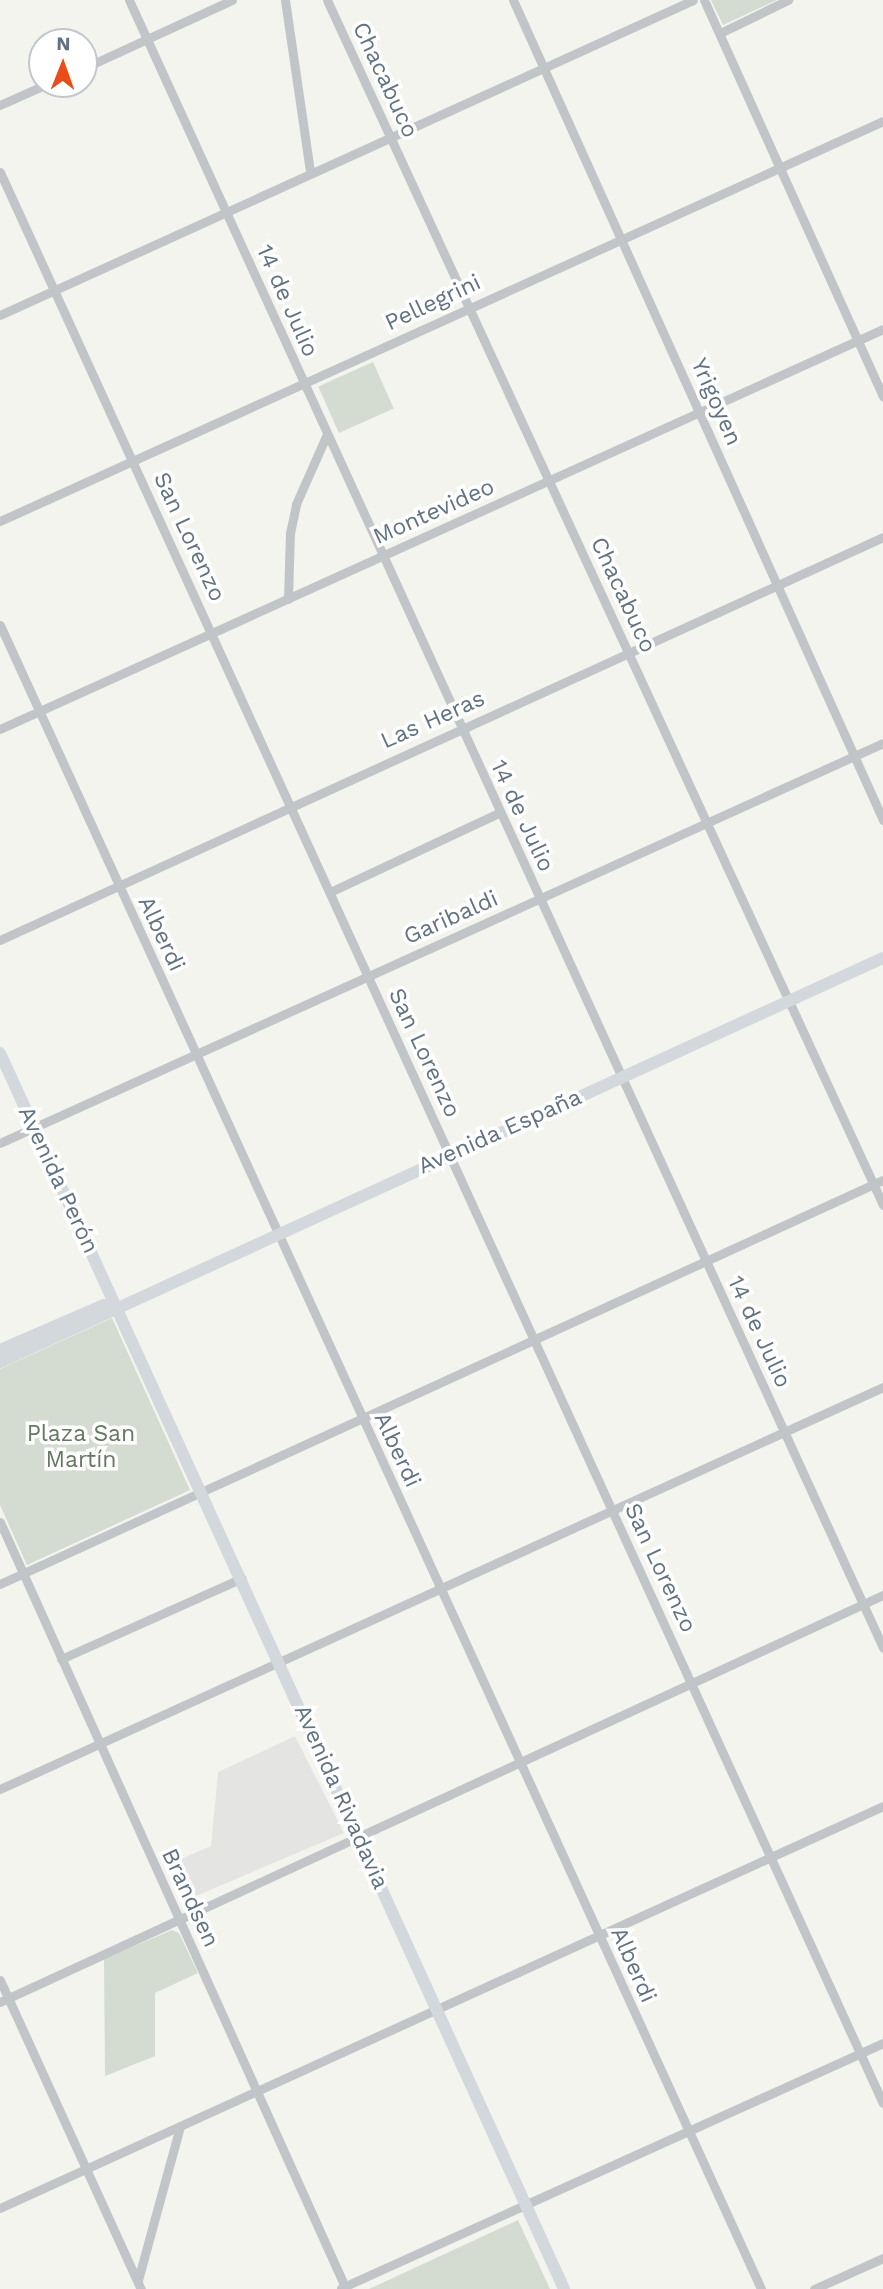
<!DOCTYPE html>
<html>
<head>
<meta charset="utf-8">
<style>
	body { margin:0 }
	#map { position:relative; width:883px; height:2289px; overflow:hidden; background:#f4f4ef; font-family:"Work Sans",sans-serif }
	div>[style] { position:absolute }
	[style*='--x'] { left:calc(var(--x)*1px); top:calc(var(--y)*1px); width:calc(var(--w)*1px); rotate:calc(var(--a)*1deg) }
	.built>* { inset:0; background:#e4e5e3 }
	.green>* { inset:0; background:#d4dbd0; transform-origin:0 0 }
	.street>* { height:9px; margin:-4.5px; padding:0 4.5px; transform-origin:4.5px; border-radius:4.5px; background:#c1c5c8 }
	.secondary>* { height:12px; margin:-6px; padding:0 6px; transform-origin:6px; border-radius:6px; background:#d2d8dc }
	span { translate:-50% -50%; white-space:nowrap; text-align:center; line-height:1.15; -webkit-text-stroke:7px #fff; paint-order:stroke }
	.street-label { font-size:23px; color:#617382 }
	.park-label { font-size:23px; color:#657961 }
	.north { position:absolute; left:28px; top:28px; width:70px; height:70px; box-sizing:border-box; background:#fff; border:2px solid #c0c7cd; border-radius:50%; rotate:1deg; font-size:19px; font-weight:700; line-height:28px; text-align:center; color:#617382 }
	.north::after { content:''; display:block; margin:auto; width:24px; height:32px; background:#eb4d19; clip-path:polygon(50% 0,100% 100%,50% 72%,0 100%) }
</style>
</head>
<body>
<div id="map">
	<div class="built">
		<div style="clip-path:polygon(295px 1736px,344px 1833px,182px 1902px,167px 1865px,211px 1846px,218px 1772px)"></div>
	</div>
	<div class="green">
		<div style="clip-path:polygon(711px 0,777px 0,723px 25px)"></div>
		<div style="left:373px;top:362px;width:51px;height:60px;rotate:66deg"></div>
		<div style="clip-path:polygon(112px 1318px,190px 1490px,27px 1565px,0 1505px,0 1369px)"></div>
		<div style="clip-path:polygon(172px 1930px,179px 1933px,198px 1973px,155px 1993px,155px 2056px,105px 2076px,104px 1959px)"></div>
		<div style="clip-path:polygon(518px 2220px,550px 2289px,369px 2289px)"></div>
	</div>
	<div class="street">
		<div style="--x:129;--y:0;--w:1812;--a:65.41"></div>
		<div style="--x:285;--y:0;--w:174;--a:81.7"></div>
		<div style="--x:327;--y:0;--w:1327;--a:65.23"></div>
		<div style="--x:513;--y:0;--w:900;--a:65.71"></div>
		<div style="--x:704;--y:0;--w:435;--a:65.7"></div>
		<div style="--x:720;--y:33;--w:76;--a:-25.9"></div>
		<div style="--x:84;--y:68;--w:163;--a:-24.7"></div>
		<div style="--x:0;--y:105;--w:51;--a:-24.1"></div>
		<div style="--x:0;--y:172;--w:2123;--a:65.43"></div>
		<div style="--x:0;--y:315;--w:761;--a:-24.44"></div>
		<div style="--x:0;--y:521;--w:969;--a:-24.37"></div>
		<div style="--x:288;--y:599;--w:66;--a:-88.3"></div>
		<div style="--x:290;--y:533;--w:30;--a:-78"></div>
		<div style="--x:296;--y:504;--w:77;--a:-66.1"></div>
		<div style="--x:0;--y:625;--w:1830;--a:65.42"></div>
		<div style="--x:0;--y:729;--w:969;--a:-24.37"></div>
		<div style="--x:330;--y:892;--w:187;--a:-25.1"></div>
		<div style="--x:0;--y:940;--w:971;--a:-24.53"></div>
		<div style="--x:0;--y:1143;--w:969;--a:-24.37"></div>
		<div style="--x:0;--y:1522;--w:841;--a:65.72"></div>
		<div style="--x:0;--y:1584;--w:971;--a:-24.59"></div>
		<div style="--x:61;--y:1659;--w:198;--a:-24.1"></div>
		<div style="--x:0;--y:1789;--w:970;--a:-24.48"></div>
		<div style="--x:0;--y:1980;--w:340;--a:65.5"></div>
		<div style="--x:0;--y:2002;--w:972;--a:-24.75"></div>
		<div style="--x:0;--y:2208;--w:970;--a:-24.48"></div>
		<div style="--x:138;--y:2280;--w:160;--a:-74.7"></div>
		<div style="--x:341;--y:2288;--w:595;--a:-24.32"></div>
		<div style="--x:814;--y:2289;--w:76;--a:-24.2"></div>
	</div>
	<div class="secondary">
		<div style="--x:0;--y:1053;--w:1359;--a:65.47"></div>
		<div style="--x:0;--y:1350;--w:113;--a:-23.4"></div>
		<div style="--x:104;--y:1305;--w:12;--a:5"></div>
		<div style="--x:0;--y:1362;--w:971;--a:-24.59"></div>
	</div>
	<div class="street-label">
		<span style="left:385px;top:80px;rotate:65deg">Chacabuco</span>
		<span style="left:287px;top:301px;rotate:66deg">14 de Julio</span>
		<span style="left:433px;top:303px;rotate:-25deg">Pellegrini</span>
		<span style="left:716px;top:402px;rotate:66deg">Yrigoyen</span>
		<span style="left:434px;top:512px;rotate:-24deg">Montevideo</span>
		<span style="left:189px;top:537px;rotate:65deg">San Lorenzo</span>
		<span style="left:623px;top:595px;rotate:65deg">Chacabuco</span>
		<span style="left:433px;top:720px;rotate:-24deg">Las Heras</span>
		<span style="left:522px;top:816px;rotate:65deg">14 de Julio</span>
		<span style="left:451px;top:918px;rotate:-24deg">Garibaldi</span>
		<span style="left:161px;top:934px;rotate:65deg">Alberdi</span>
		<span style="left:424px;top:1053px;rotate:65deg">San Lorenzo</span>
		<span style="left:500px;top:1132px;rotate:-24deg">Avenida España</span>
		<span style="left:58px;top:1180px;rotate:65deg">Avenida Perón</span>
		<span style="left:759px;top:1332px;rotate:65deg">14 de Julio</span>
		<span style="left:397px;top:1450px;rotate:65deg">Alberdi</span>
		<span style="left:660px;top:1568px;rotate:65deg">San Lorenzo</span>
		<span style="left:341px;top:1797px;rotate:66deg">Avenida Rivadavia</span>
		<span style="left:190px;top:1898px;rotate:65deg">Brandsen</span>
		<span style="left:633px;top:1965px;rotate:66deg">Alberdi</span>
	</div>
	<div class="park-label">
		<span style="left:81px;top:1447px">Plaza San<br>Martín</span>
	</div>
	<div class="north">N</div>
</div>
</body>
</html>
